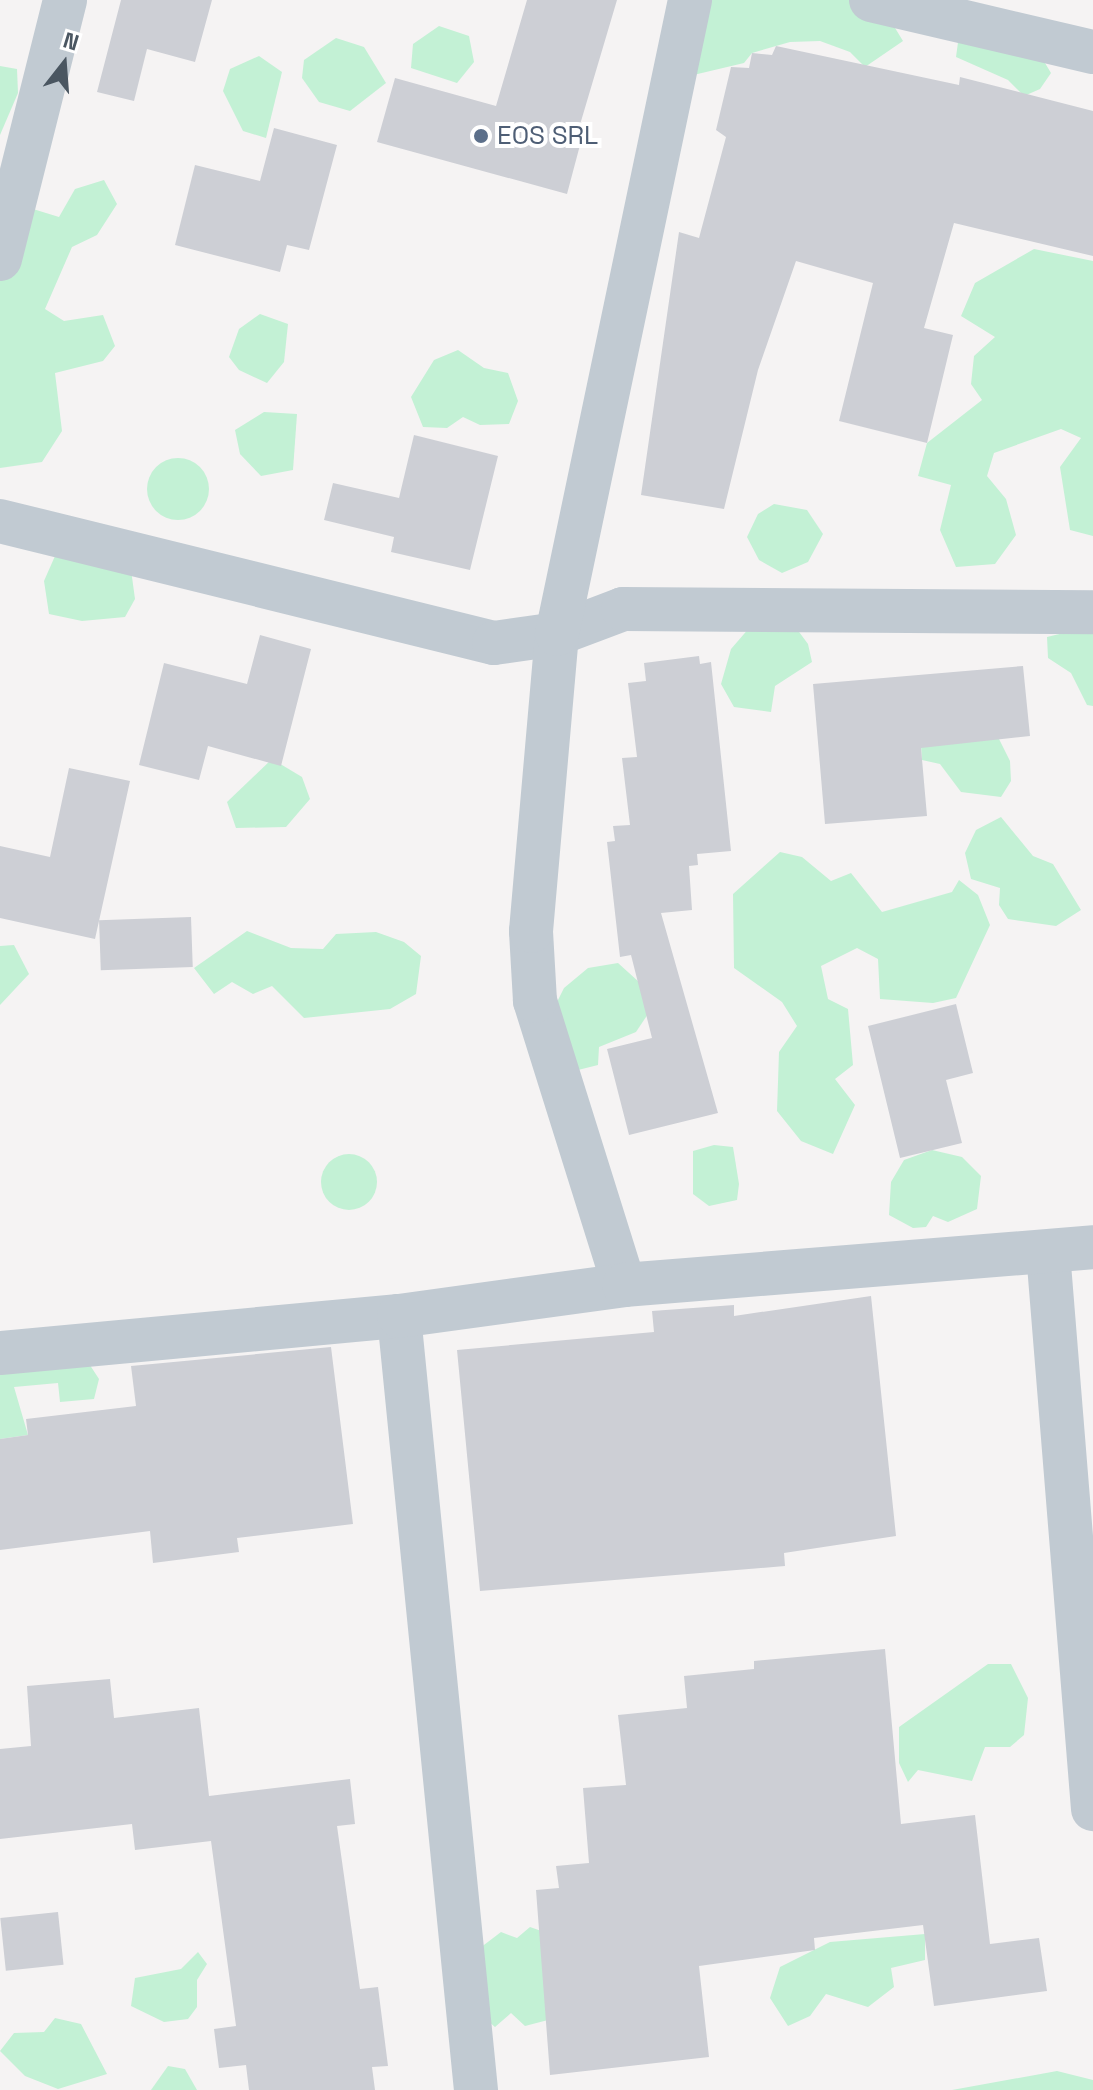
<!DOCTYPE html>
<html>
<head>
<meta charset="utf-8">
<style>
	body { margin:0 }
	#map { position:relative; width:1093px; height:2090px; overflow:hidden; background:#f5f3f3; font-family:"Space Grotesk",sans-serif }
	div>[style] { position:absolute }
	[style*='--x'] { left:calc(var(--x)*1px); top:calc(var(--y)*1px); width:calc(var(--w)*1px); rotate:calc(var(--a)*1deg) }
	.green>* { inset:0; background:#c3f1d5 }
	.round { border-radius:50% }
	.building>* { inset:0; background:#cdcfd5; transform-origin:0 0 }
	.minor>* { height:44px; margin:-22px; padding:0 22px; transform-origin:22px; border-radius:22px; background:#c1cad2 }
	.dots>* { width:22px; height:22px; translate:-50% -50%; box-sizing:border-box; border:4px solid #fff; border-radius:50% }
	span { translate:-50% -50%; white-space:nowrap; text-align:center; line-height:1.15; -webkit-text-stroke:8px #fff; paint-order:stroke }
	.service-label { font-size:26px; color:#4e5e75 }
	.left { translate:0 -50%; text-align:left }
	.north { position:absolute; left:24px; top:24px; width:80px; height:80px; -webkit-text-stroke:6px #fff; paint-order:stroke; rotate:17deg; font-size:22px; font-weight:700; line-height:32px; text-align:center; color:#4a5661 }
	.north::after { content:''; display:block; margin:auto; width:28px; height:36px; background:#4a5661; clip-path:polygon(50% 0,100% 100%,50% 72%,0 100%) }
</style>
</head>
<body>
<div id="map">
	<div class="green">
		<div style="clip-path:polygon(688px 0,878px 0,903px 41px,865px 67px,850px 52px,820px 41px,790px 42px,752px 53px,744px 63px,685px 77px)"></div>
		<div style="clip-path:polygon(439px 26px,469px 36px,474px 62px,457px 83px,411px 68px,413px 44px)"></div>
		<div style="clip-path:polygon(959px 35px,1042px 58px,1051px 73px,1040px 89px,1024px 96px,1008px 80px,956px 57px)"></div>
		<div style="clip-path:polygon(336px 38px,364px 47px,386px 83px,350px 111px,319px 102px,302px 78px,304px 60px)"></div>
		<div style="clip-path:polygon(259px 56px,282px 72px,266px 138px,243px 131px,223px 91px,230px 69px)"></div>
		<div style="clip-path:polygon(0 66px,17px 69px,18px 93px,0 135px)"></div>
		<div style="clip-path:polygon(104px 180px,117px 204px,97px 235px,72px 247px,45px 309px,64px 321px,103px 315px,115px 346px,103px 361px,55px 373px,62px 431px,42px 462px,0 468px,0 217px,20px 205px,59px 217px,75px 189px)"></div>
		<div style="clip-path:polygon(1034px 249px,1093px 261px,1093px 536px,1070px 530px,1060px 467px,1081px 438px,1061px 429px,994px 453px,987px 476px,1006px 499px,1016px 535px,995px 564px,956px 567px,940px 530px,951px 485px,918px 476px,927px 443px,982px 400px,971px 384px,974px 356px,995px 337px,961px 316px,975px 283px)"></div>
		<div style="clip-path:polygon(260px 314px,288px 324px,284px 362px,267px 383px,239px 370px,229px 357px,239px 329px)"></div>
		<div style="clip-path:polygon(458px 350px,484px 368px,508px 373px,518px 401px,509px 424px,480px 425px,463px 417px,447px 428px,423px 427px,411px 397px,434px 360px)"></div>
		<div style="clip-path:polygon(264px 412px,297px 414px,293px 470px,261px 476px,240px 454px,235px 430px)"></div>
		<div class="round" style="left:147px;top:458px;width:62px;height:62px"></div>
		<div style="clip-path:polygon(774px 504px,807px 510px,823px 534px,808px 562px,782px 573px,759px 560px,747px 537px,758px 514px)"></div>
		<div style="clip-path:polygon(129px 555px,135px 599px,125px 617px,82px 621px,49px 614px,44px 581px,55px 556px)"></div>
		<div style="clip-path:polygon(763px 612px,788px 617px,808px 644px,812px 662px,775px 686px,771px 712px,734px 707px,721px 684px,731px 649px)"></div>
		<div style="clip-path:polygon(1080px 629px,1093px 631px,1093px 706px,1087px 705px,1071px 673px,1048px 658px,1047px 637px)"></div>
		<div style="clip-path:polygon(920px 731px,999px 739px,1010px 761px,1011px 781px,1001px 797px,961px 792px,940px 764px,922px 760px)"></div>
		<div style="clip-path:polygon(272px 759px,302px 777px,310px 799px,286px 827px,236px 828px,227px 802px)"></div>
		<div style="clip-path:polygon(1001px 817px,1033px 856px,1053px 864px,1081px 910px,1056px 926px,1008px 919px,999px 905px,1000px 888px,971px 879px,965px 853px,976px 830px)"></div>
		<div style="clip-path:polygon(780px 852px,802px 857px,831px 881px,851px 873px,882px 912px,952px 892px,959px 880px,978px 895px,990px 925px,956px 998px,933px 1003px,880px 999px,878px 959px,857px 948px,821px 966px,828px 999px,848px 1009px,853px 1065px,835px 1079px,855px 1105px,833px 1154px,801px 1141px,777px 1111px,779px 1052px,797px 1026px,782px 1002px,734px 968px,733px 894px)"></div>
		<div style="clip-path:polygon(247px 931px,291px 948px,323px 949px,336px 934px,376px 932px,404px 942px,421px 956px,416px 994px,390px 1009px,304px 1018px,272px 986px,253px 994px,232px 982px,214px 994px,194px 968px)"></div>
		<div style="clip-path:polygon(14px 945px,29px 974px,0 1005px,0 946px)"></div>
		<div style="clip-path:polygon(618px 963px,639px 982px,652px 1008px,636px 1032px,599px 1047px,598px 1065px,578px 1070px,551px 1014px,564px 988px,588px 968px)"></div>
		<div style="clip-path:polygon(714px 1145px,733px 1147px,739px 1184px,737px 1200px,709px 1206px,693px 1194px,693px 1151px)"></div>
		<div style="clip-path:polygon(932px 1150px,962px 1157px,981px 1176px,977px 1209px,948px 1222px,933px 1216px,926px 1227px,913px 1228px,889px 1215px,891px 1182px,904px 1160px)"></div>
		<div class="round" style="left:321px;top:1154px;width:56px;height:56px"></div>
		<div style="clip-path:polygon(84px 1356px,99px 1379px,94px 1399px,60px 1402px,58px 1383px,14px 1387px,28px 1435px,0 1439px,0 1371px)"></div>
		<div style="clip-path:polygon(988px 1664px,1011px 1664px,1028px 1698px,1024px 1735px,1010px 1747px,985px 1747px,972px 1781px,918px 1770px,908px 1782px,899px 1763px,899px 1727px)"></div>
		<div style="clip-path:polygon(530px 1927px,550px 1934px,548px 2020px,525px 2026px,511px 2013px,495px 2027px,481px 2015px,480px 1948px,501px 1932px,517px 1938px)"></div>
		<div style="clip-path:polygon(925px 1934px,925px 1960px,891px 1968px,894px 1987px,868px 2007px,826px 1994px,810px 2016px,788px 2026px,770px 1998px,780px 1967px,830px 1942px)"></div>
		<div style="clip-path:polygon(198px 1952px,207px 1964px,197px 1980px,197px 2007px,188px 2019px,164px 2022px,131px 2006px,135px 1978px,181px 1969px)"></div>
		<div style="clip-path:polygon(55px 2018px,81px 2024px,107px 2074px,58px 2089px,25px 2076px,0 2051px,14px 2033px,44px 2032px)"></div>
		<div style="clip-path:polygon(168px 2066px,185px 2069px,197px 2090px,151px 2090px)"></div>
		<div style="clip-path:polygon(1057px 2071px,1093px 2080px,1093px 2090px,952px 2090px)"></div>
	</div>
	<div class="building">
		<div style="clip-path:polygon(121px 0,212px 0,195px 62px,147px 49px,134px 101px,97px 92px)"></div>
		<div style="clip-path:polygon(527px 0,617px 0,579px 128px,584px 130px,567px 194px,377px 142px,395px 78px,496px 106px)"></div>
		<div style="clip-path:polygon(776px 46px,959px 85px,960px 77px,1093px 111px,1093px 256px,954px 223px,924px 328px,953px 335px,927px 443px,839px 421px,873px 283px,796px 261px,758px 370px,724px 509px,641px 495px,679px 232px,699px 238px,726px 137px,716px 130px,731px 67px,749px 68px,752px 53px,772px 55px)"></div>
		<div style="clip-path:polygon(274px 128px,337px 145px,309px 250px,287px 245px,280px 272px,175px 245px,195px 165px,260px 181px)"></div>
		<div style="clip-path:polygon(414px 435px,498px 456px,470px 570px,391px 552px,394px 537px,324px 520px,333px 483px,399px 498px)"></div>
		<div style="clip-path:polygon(260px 635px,311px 649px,281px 766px,208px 746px,199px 780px,139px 765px,164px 663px,247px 684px)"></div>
		<div style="clip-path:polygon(699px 656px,700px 664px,711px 662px,731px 851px,697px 854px,698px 865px,689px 866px,692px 910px,661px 913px,718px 1113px,629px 1135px,607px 1049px,652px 1038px,631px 955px,620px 957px,607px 842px,615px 841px,613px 826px,630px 825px,622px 758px,637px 757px,628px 683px,646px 681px,644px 663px)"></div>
		<div style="clip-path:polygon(1023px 666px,1030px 736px,921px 748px,927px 816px,825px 824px,813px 684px)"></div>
		<div style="clip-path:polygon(69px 768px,130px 781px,95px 939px,0 918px,0 846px,50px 857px)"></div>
		<div style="left:191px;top:917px;width:50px;height:92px;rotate:88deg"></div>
		<div style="clip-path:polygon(956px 1004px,973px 1073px,946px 1080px,962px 1143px,900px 1158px,868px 1026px)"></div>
		<div style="clip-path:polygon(871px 1296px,896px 1536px,784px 1553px,785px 1566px,480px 1591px,457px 1350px,654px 1332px,652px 1311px,734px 1305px,734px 1316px)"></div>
		<div style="clip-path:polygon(331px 1347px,353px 1524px,237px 1538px,239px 1552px,153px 1563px,150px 1531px,0 1550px,0 1439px,28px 1435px,26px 1419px,136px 1406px,131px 1366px)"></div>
		<div style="clip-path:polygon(885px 1649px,901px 1824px,975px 1815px,990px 1944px,1039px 1938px,1047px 1991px,934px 2006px,923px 1925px,814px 1938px,815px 1950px,699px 1966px,709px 2057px,550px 2075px,536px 1890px,559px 1888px,556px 1866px,589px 1863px,583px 1788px,626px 1785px,618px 1715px,687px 1708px,684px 1676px,754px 1669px,754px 1661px)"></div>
		<div style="clip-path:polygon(110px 1679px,114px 1718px,199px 1708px,209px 1796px,350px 1779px,355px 1824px,337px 1826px,360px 1989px,378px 1987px,388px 2066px,372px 2067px,375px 2090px,249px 2090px,246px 2065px,219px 2068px,214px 2029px,236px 2026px,211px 1841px,135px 1850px,132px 1824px,0 1839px,0 1749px,31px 1746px,27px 1686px)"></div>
		<div style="left:58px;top:1912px;width:53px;height:58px;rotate:84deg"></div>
	</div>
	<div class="minor">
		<div style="--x:871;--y:0;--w:228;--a:13.2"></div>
		<div style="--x:0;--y:259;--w:267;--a:-75.9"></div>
		<div style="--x:0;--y:521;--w:509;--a:13.87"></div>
		<div style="--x:494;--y:643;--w:64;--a:-8.1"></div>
		<div style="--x:557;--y:634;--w:71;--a:-20.7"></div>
		<div style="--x:623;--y:609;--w:470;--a:0.4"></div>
		<div style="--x:1048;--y:1252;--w:559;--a:85.38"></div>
		<div style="--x:624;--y:1285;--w:298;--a:-107.4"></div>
		<div style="--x:535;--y:1001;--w:70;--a:-93.3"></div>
		<div style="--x:531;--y:931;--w:298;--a:-85"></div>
		<div style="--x:557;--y:634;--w:648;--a:-78.15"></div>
		<div style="--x:399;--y:1316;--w:778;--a:84.32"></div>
		<div style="--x:0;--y:1353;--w:401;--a:-5.3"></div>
		<div style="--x:399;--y:1316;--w:227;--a:-7.8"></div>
		<div style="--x:624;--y:1285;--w:471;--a:-4.6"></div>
	</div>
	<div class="dots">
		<div style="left:481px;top:136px;background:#5c6f8a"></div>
	</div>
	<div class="service-label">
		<span class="left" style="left:497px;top:136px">EOS SRL</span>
	</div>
	<div class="north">N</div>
</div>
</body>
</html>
